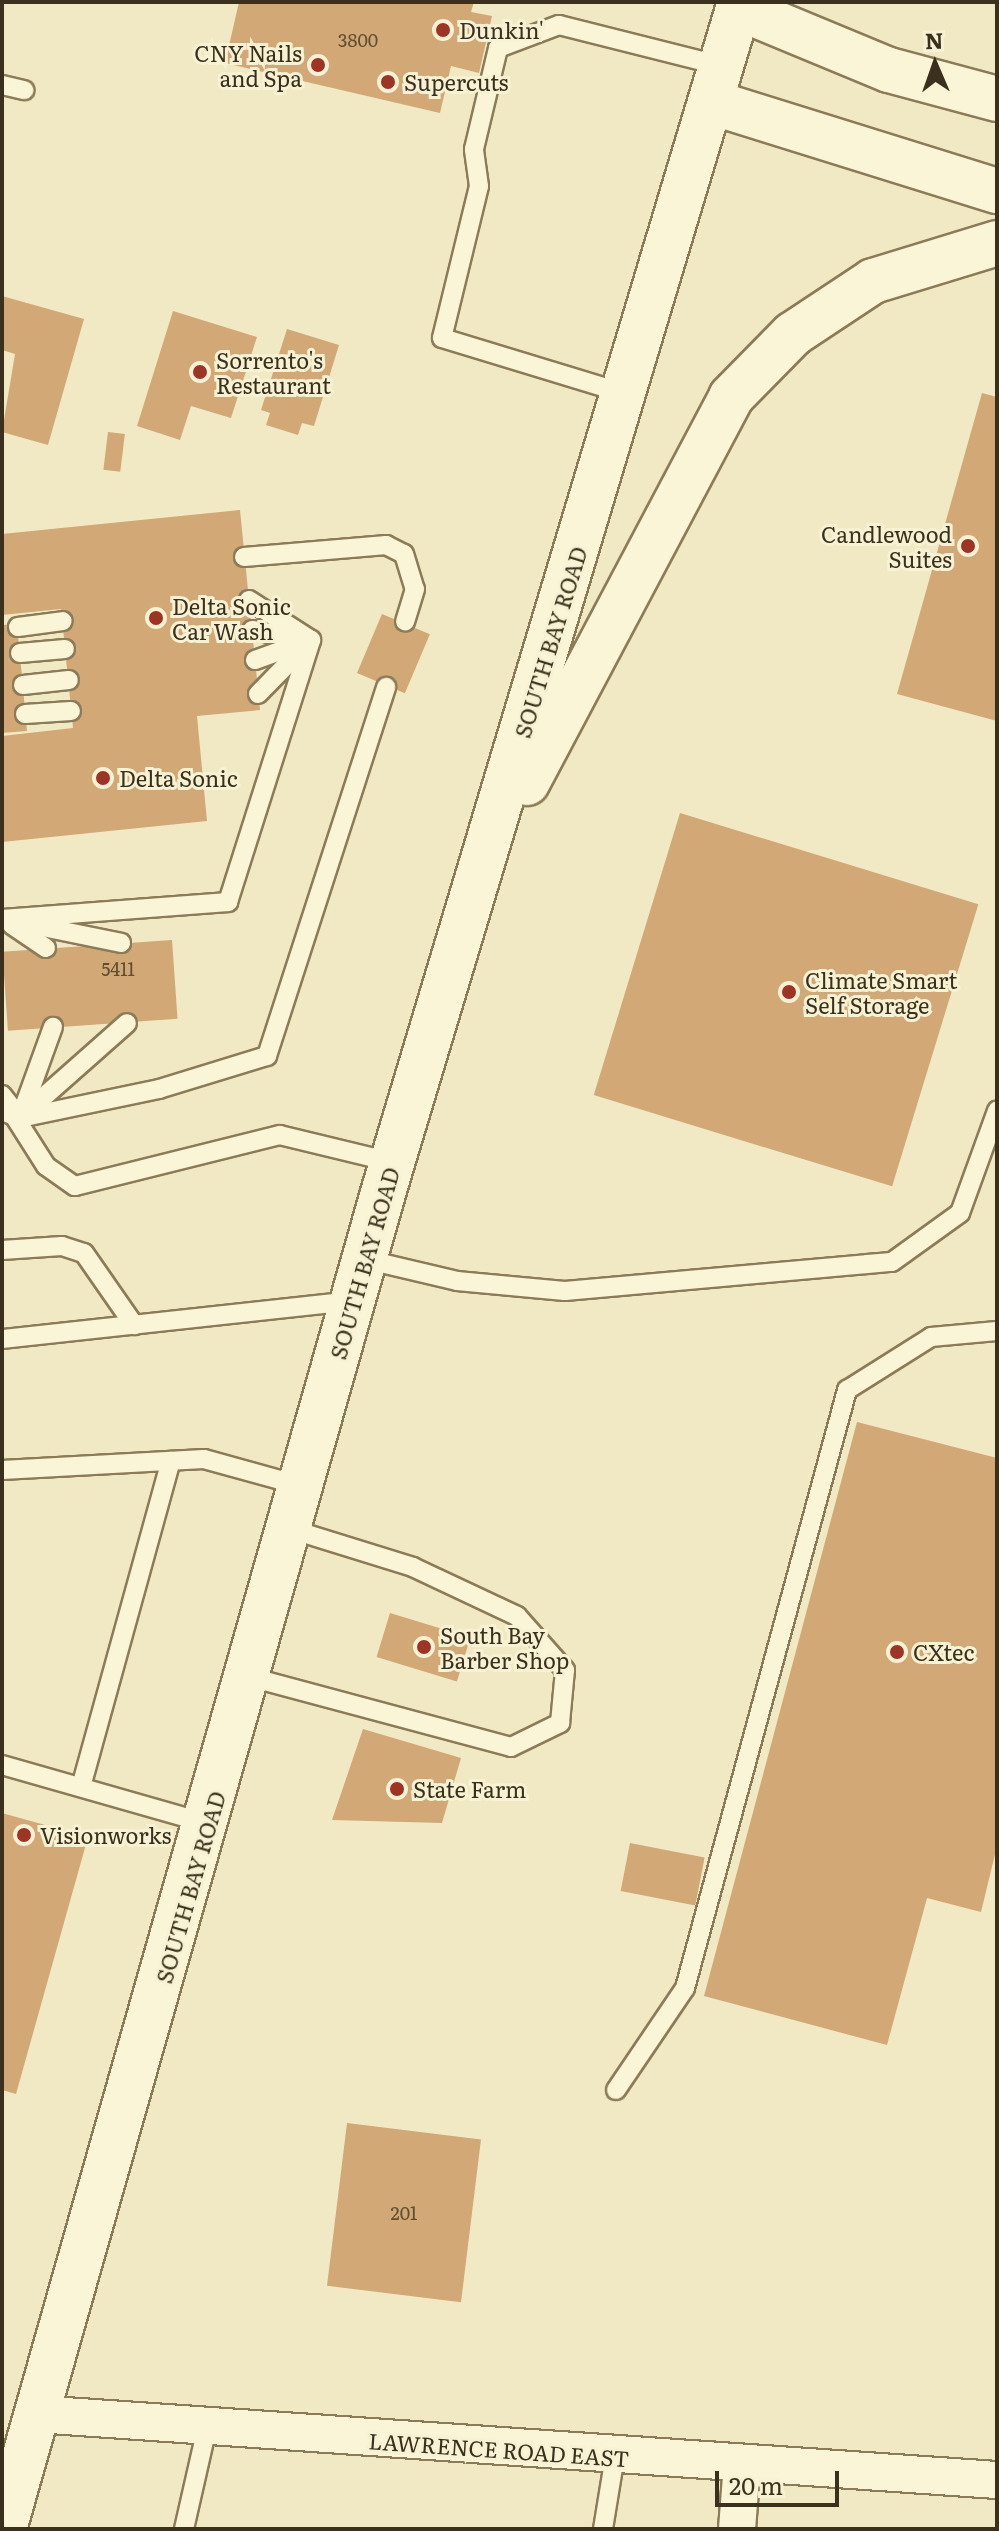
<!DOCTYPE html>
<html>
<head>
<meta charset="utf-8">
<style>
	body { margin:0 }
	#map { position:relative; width:999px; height:2531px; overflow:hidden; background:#f1e9c3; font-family:Literata,serif }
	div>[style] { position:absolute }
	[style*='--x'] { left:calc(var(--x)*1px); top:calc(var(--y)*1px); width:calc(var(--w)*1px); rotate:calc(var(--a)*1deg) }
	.building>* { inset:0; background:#d1a876; transform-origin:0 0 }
	.roads { filter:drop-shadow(2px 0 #8c7b58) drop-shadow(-2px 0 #8c7b58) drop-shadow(0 2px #8c7b58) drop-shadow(0 -2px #8c7b58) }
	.lane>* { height:18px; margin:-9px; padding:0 9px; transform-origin:9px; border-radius:9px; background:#fbf5d7 }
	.street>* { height:36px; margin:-18px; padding:0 18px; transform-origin:18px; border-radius:18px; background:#fbf5d7 }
	.secondary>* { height:44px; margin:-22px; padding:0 22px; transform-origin:22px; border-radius:22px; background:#fbf5d7 }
	.dots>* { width:22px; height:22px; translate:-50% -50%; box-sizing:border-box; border:4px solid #f7f2d3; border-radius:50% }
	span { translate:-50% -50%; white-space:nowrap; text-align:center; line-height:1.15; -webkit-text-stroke:6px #f7f2d3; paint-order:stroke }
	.number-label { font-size:18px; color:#604e33 }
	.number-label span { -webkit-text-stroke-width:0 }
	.poi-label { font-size:22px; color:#3b301d }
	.left { translate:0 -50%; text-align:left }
	.right { translate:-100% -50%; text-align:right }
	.street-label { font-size:22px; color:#3b301d }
	.frame { position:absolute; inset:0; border:4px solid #3b301d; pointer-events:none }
	.north { position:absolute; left:895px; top:24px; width:80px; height:80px; -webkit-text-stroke:6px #f7f2d3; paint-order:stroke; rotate:358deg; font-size:22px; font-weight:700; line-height:32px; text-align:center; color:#3b301d }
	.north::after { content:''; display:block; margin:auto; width:28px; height:36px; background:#3b301d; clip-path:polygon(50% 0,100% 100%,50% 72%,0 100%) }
	.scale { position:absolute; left:715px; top:2471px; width:124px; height:36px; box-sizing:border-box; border:4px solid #3b301d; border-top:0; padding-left:10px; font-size:24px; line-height:28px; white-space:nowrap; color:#3b301d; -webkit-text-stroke:6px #f7f2d3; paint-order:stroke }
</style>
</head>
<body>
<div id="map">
	<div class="building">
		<div style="clip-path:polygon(239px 2px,474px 2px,471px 12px,492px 16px,479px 73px,451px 66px,440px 113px,225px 63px)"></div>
		<div style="clip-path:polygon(2px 296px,84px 319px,48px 445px,2px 432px,15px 354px,2px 350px)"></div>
		<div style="clip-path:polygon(173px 311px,257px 337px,231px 418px,191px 406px,180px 440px,137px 426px)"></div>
		<div style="clip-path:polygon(287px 329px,339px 345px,314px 426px,302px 423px,298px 435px,266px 425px,270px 413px,261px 410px)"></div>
		<div style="clip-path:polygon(982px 393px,997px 397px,997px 721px,897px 694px)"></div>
		<div style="left:108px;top:432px;width:17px;height:38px;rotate:7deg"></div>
		<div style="clip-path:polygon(240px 510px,260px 710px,197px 716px,207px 821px,2px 842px,2px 736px,73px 728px,61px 609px,2px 615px,2px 534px)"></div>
		<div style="left:382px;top:614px;width:52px;height:64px;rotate:23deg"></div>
		<div style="clip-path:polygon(17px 624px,27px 731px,2px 733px,2px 625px)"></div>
		<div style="left:680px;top:813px;width:312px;height:295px;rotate:17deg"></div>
		<div style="left:172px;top:940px;width:79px;height:170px;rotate:86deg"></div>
		<div style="clip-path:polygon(857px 1422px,997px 1458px,997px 1846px,981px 1912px,927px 1898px,887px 2045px,704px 1996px)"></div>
		<div style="left:390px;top:1613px;width:84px;height:46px;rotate:17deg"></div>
		<div style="clip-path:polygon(363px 1729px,461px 1758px,442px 1823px,332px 1820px)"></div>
		<div style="clip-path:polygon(2px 1813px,88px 1837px,16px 2094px,2px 2090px)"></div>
		<div style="left:630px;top:1843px;width:76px;height:49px;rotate:11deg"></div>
		<div style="left:347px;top:2123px;width:135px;height:164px;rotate:7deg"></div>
	</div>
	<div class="roads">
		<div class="lane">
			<div style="--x:2;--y:85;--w:23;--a:13"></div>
			<div style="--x:623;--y:393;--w:189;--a:-163.1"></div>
			<div style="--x:442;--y:338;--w:156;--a:-76.3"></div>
			<div style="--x:479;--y:186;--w:37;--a:-98"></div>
			<div style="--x:474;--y:149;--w:104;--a:-76.6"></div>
			<div style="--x:498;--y:48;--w:65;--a:-20.7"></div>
			<div style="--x:559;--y:25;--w:168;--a:14.1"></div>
			<div style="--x:244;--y:557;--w:143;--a:-4.8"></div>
			<div style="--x:386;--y:545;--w:20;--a:27"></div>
			<div style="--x:404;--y:554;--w:37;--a:73"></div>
			<div style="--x:415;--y:589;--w:34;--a:107"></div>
			<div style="--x:249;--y:600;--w:74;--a:32.8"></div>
			<div style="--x:18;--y:627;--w:45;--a:-7.6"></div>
			<div style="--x:252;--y:630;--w:49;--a:9.5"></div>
			<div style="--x:20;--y:653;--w:45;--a:-5.1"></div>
			<div style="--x:255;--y:660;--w:53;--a:-19.8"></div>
			<div style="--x:23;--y:685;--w:46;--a:-6.2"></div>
			<div style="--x:258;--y:694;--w:73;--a:-45.6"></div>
			<div style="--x:25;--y:714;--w:46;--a:-3.7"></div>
			<div style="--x:2;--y:919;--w:227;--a:-4.3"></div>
			<div style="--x:228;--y:902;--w:275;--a:-72.4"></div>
			<div style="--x:28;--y:924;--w:95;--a:11.5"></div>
			<div style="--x:12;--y:925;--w:41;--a:34.1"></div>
			<div style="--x:2;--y:1095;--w:29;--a:52"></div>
			<div style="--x:20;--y:1118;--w:97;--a:-70.1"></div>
			<div style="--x:2;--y:1111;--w:19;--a:21"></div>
			<div style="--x:20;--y:1118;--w:142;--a:-11.8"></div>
			<div style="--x:159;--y:1089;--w:113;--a:-17"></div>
			<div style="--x:267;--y:1056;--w:388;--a:-72.1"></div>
			<div style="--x:11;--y:1111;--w:65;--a:57.5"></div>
			<div style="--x:46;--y:1166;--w:35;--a:35"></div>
			<div style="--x:75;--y:1186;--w:211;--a:-14"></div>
			<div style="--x:280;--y:1135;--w:115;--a:13.6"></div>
			<div style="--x:22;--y:1116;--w:140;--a:-41.5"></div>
			<div style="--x:2;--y:1250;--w:60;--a:-3.8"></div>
			<div style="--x:62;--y:1246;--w:23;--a:18"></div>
			<div style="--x:84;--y:1253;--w:88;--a:55.2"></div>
			<div style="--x:364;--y:1259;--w:96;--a:13.3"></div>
			<div style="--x:457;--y:1281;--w:108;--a:5.3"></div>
			<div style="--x:565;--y:1291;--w:328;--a:-5.1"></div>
			<div style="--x:892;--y:1262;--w:84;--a:-35.8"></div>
			<div style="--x:960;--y:1213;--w:109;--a:-70.1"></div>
			<div style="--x:2;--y:1339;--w:353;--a:-6.2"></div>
			<div style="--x:2;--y:1470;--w:202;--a:-3.1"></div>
			<div style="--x:204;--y:1459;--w:102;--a:15.4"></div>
			<div style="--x:250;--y:1677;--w:270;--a:15"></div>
			<div style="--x:511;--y:1747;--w:55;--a:-26.1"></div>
			<div style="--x:560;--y:1723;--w:53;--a:-84.6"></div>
			<div style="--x:565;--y:1670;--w:72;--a:-131.6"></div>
			<div style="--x:517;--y:1616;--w:115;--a:-154.8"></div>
			<div style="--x:413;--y:1567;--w:129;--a:-162.8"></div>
			<div style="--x:2;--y:1765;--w:212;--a:15.9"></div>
			<div style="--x:81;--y:1787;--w:338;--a:-74.6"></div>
			<div style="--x:616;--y:2090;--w:123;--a:-55.9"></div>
			<div style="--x:685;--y:1988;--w:620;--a:-74.84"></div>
			<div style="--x:847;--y:1390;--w:99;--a:-32.2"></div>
			<div style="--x:931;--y:1337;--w:66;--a:-5.2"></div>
			<div style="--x:184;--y:2529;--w:104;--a:-77.2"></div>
			<div style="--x:603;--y:2529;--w:74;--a:-80.7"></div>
		</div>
		<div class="street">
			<div style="--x:36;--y:2414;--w:963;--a:3.93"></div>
			<div style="--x:737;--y:2529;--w:65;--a:-85.6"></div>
		</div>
		<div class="secondary">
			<div style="--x:739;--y:8;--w:162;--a:22.5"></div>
			<div style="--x:889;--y:70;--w:112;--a:15"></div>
			<div style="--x:711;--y:102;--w:300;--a:17.3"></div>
			<div style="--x:527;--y:783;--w:437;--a:-62.1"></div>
			<div style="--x:731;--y:397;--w:88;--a:-45.5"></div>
			<div style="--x:793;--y:334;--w:96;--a:-33.5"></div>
			<div style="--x:873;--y:281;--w:130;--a:-17"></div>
			<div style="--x:4;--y:2529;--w:1389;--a:-74.16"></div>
			<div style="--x:383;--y:1193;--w:1243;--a:-73.31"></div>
		</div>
	</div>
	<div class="dots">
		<div style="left:443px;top:30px;background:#9e3425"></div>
		<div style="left:318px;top:65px;background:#9e3425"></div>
		<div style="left:388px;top:82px;background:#9e3425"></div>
		<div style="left:200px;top:372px;background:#9e3425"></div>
		<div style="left:968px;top:546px;background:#9e3425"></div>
		<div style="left:156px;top:618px;background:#9e3425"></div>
		<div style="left:103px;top:778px;background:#9e3425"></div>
		<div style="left:789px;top:992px;background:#9e3425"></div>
		<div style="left:424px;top:1647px;background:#9e3425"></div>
		<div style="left:897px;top:1652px;background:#9e3425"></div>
		<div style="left:397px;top:1789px;background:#9e3425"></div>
		<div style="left:24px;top:1835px;background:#9e3425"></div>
	</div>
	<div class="number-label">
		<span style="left:358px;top:40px">3800</span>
		<span style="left:118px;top:969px">5411</span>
		<span style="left:404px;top:2213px">201</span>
	</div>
	<div class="poi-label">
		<span class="left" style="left:459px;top:30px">Dunkin'</span>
		<span class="right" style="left:302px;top:65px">CNY Nails<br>and Spa</span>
		<span class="left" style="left:404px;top:82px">Supercuts</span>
		<span class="left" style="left:216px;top:372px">Sorrento's<br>Restaurant</span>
		<span class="right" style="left:952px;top:546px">Candlewood<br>Suites</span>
		<span class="left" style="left:172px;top:618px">Delta Sonic<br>Car Wash</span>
		<span class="left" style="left:119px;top:778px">Delta Sonic</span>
		<span class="left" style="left:805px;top:992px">Climate Smart<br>Self Storage</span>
		<span class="left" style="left:440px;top:1647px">South Bay<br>Barber Shop</span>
		<span class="left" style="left:913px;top:1652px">CXtec</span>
		<span class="left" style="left:413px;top:1789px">State Farm</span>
		<span class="left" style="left:40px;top:1835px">Visionworks</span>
	</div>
	<div class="street-label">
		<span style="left:550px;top:642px;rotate:-73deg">SOUTH BAY ROAD</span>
		<span style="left:364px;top:1263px;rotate:-74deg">SOUTH BAY ROAD</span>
		<span style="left:190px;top:1887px;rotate:-74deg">SOUTH BAY ROAD</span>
		<span style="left:499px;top:2449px;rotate:4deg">LAWRENCE ROAD EAST</span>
	</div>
	<div class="frame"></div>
	<div class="north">N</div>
	<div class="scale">20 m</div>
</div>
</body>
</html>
